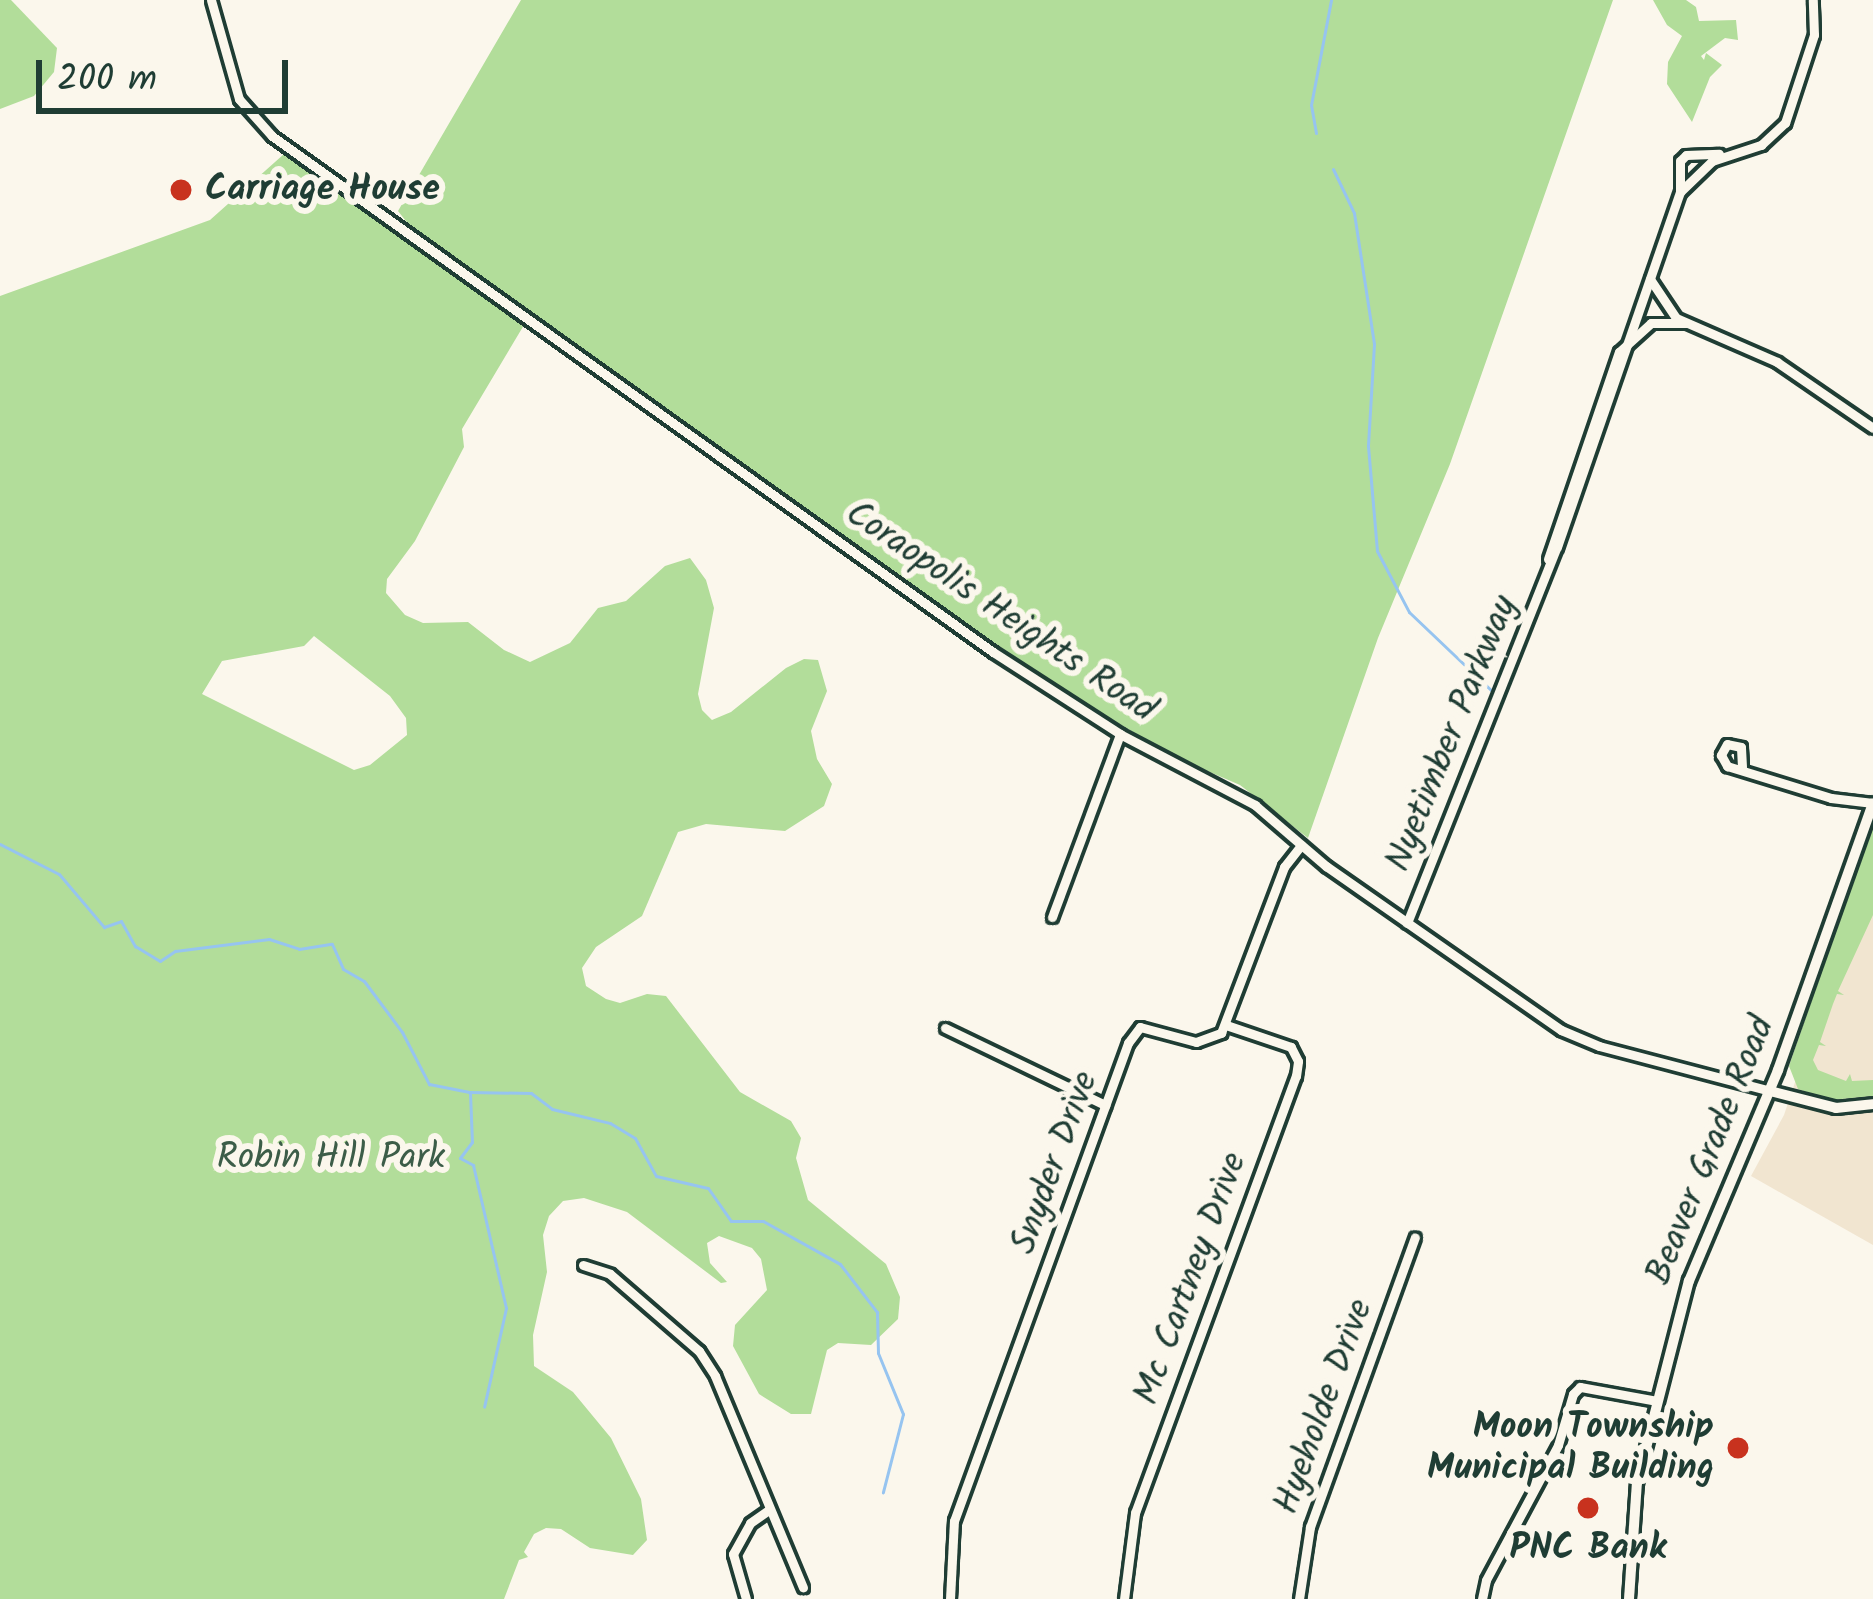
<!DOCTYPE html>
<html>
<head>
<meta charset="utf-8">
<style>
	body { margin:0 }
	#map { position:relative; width:1873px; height:1599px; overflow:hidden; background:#fbf7ec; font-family:Kalam,sans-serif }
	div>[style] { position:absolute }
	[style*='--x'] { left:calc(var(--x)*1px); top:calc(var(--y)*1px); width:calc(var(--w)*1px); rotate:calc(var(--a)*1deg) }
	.built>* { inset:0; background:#f1e5d0 }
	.green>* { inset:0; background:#b2dd9a }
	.stream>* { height:3px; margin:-1.5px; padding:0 1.5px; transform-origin:1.5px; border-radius:1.5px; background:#96c4f0 }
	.roads { filter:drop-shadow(3px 0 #1f3d34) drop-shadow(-3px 0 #1f3d34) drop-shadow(0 3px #1f3d34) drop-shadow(0 -3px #1f3d34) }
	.minor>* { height:9px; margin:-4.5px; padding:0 4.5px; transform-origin:4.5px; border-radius:4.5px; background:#fbf7ec }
	.major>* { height:10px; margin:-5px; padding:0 5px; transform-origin:5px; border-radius:5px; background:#fbf7ec }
	.dots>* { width:33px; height:33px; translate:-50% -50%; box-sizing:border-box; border:6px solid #fbf7ec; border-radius:50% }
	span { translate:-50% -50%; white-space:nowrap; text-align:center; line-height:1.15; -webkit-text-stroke:12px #fbf7ec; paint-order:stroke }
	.poi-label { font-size:36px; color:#1f3d34; font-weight:700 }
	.left { translate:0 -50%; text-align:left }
	.right { translate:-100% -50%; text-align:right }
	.street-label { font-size:36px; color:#1f3d34 }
	.park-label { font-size:36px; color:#3c5d48 }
	.scale { position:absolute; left:36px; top:60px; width:252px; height:54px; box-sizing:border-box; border:6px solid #1f3d34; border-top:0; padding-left:15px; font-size:36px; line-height:42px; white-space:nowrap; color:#1f3d34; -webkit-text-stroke:9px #fbf7ec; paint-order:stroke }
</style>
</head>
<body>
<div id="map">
	<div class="built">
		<div style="clip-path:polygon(1873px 887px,1873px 1245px,1751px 1176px,1784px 1115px,1858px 895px)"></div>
	</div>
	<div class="green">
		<div style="clip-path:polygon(0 0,11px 0,57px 48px,54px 72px,34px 96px,0 109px)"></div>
		<div style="clip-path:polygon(521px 0,1613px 0,1450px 464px,1378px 638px,1308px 838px,1240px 785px,1184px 761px,1051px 685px,413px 230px,398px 211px)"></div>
		<div style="clip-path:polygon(1653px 0,1686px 0,1696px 7px,1699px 21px,1736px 20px,1738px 40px,1725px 38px,1701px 56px,1704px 60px,1706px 53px,1722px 65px,1710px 77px,1692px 122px,1667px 84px,1668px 62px,1682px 36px,1667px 25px)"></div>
		<div style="clip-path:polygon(evenodd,284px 154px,524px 325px,462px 429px,464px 447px,415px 541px,387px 579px,386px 593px,405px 615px,423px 623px,468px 622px,504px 650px,530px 662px,570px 643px,598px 608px,626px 601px,665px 566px,690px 558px,706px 580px,714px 608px,698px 694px,702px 710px,712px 720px,731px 712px,786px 668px,804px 659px,818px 660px,827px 691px,811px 731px,817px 759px,832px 784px,824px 806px,785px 831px,706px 824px,678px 832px,642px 916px,596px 947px,582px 968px,586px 986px,606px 999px,620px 1003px,647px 994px,666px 996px,740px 1092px,791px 1121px,801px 1138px,796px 1158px,808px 1200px,886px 1264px,900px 1297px,898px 1319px,871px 1345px,838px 1343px,827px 1350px,811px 1414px,791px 1414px,759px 1394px,733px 1346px,735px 1325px,767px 1290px,761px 1259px,752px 1248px,719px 1236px,707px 1243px,710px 1263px,727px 1282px,721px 1283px,627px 1212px,584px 1198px,563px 1201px,549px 1216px,543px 1235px,547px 1272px,533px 1335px,534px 1366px,573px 1392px,611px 1438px,641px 1499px,647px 1540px,633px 1555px,590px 1548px,561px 1529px,546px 1528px,534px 1534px,524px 1552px,528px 1557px,519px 1560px,504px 1599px,0 1599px,0 296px,210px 220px,284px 154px,314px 636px,390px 696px,406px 718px,407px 735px,370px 765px,354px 770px,202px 694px,222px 661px,304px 646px,314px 636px)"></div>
		<div style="clip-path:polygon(1873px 822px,1873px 915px,1838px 991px,1844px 995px,1837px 994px,1833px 1004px,1820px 1042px,1826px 1046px,1819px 1045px,1813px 1060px,1818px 1070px,1846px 1081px,1850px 1074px,1852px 1081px,1873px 1080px,1873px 1096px,1831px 1100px,1798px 1089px,1789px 1066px)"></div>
	</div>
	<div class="stream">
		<div style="--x:1316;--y:133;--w:28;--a:-100"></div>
		<div style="--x:1311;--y:105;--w:107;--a:-79.2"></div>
		<div style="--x:1333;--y:169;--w:49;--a:64.5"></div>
		<div style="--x:1354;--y:213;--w:133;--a:81.3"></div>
		<div style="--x:1374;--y:344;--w:102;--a:93.4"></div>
		<div style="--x:1368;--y:446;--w:105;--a:85.1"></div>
		<div style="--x:1377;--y:551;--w:69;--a:62.3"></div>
		<div style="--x:1409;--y:612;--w:116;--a:43.6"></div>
		<div style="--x:0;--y:844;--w:66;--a:27"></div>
		<div style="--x:59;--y:874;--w:70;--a:49.7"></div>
		<div style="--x:104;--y:927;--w:18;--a:-19"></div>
		<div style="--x:121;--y:921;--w:29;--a:61"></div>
		<div style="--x:135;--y:946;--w:29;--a:31"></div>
		<div style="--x:160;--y:961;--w:18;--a:-34"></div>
		<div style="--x:175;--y:951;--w:95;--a:-7.3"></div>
		<div style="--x:269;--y:939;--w:32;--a:18"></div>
		<div style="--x:299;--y:949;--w:33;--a:-9"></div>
		<div style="--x:332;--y:944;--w:27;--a:66"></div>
		<div style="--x:343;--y:969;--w:24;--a:30"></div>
		<div style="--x:364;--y:981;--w:64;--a:53.3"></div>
		<div style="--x:402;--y:1032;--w:59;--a:62.6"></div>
		<div style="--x:429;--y:1084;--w:41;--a:11.3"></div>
		<div style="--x:469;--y:1092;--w:62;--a:0.9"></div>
		<div style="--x:531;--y:1093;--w:26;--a:37"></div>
		<div style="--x:552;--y:1109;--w:60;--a:13.6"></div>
		<div style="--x:610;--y:1123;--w:29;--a:31"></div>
		<div style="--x:635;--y:1138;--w:43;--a:61.1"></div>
		<div style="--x:656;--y:1176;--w:53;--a:13"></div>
		<div style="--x:708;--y:1188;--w:40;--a:55.1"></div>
		<div style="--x:731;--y:1221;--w:32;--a:0"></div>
		<div style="--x:763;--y:1221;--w:88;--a:29.2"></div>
		<div style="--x:840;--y:1264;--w:61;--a:52.4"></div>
		<div style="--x:877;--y:1312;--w:41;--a:88.6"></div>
		<div style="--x:878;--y:1353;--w:66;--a:67.7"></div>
		<div style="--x:903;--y:1414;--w:81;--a:104.4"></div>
		<div style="--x:470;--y:1093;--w:49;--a:87.7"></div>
		<div style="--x:472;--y:1142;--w:20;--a:127"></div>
		<div style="--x:460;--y:1158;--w:15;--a:28"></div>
		<div style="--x:473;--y:1165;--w:147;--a:77"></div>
		<div style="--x:506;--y:1308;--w:101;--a:102.5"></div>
	</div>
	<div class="roads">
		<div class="minor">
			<div style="--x:211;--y:0;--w:103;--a:74.2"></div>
			<div style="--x:239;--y:99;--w:50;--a:48.3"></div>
			<div style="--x:272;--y:136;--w:887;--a:35.59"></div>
			<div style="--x:993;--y:652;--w:151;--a:32.8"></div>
			<div style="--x:1120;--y:734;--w:153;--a:27.7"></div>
			<div style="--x:1255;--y:805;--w:94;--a:40.7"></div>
			<div style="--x:1326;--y:866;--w:287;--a:34.9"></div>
			<div style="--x:1561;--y:1030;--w:41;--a:22.8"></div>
			<div style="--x:1599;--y:1046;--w:177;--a:14.7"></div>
			<div style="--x:1680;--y:192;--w:31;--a:-90"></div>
			<div style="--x:1680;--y:161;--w:8;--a:-45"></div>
			<div style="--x:1686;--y:155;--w:33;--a:-2"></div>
			<div style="--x:1650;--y:279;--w:47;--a:56.3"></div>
			<div style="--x:1676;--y:318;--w:110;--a:23.5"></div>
			<div style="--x:1777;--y:362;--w:116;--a:34.5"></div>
			<div style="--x:1548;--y:559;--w:219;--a:-71.1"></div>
			<div style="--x:1619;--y:352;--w:43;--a:-42.2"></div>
			<div style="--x:1651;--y:323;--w:35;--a:0"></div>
			<div style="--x:1742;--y:767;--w:20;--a:-93"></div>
			<div style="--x:1741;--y:747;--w:14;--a:-168"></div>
			<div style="--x:1727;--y:744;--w:13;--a:119"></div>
			<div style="--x:1721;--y:755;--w:13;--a:61"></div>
			<div style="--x:1727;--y:766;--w:109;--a:17.1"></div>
			<div style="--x:1831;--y:798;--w:42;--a:6.8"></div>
			<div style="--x:1052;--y:917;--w:195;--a:-69.6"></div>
			<div style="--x:1407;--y:923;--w:405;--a:-68.3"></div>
			<div style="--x:1557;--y:547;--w:376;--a:-70.9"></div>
			<div style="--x:1680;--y:192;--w:45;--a:-44.1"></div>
			<div style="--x:1712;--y:161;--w:52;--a:-18.1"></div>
			<div style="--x:1761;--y:145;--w:33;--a:-43"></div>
			<div style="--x:1785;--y:123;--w:93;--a:-71.8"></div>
			<div style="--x:1814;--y:35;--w:35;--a:-92"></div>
			<div style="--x:945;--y:1028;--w:178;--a:25.7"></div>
			<div style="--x:583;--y:1265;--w:28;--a:18"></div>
			<div style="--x:610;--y:1274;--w:118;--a:40.9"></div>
			<div style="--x:699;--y:1351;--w:30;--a:57"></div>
			<div style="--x:715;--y:1376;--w:229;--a:67.4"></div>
			<div style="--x:746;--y:1599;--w:47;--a:-106.1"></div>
			<div style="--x:733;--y:1554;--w:35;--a:-61"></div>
			<div style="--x:750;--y:1523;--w:24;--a:-35"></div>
			<div style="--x:950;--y:1599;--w:78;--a:-87.1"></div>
			<div style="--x:954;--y:1521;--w:509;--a:-70"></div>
			<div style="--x:1128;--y:1043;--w:20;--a:-53"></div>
			<div style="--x:1140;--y:1027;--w:58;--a:15"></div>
			<div style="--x:1196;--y:1042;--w:27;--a:-20"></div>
			<div style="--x:1221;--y:1033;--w:178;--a:-69.2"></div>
			<div style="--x:1284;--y:867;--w:28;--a:-52"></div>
			<div style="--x:1124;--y:1599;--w:87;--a:-82.7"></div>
			<div style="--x:1135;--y:1513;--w:466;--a:-69.8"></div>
			<div style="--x:1296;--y:1076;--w:15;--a:-82"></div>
			<div style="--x:1298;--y:1061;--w:16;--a:-117"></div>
			<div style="--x:1291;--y:1047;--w:69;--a:-161.3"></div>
			<div style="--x:1299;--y:1599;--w:73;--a:-81.3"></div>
			<div style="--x:1310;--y:1527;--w:308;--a:-70.1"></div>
			<div style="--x:1482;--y:1599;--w:19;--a:-78"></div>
			<div style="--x:1486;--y:1580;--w:153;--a:-61.9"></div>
			<div style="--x:1558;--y:1445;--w:53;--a:-73.6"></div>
			<div style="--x:1573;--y:1394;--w:10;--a:-45"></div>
			<div style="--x:1580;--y:1387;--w:78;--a:10.3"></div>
		</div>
		<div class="major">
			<div style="--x:1770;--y:1091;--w:68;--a:14.4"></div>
			<div style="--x:1836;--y:1108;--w:37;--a:-6"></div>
			<div style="--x:1629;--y:1599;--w:116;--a:-86.1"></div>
			<div style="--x:1637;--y:1483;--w:209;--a:-75.6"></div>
			<div style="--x:1689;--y:1281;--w:229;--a:-67.1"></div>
			<div style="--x:1778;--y:1070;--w:283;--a:-70.4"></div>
		</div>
	</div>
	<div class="dots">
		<div style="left:181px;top:190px;background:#c8321e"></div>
		<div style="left:1738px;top:1448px;background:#c8321e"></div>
		<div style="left:1588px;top:1508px;background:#c8321e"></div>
	</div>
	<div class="poi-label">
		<span class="left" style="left:205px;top:190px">Carriage House</span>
		<span class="right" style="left:1714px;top:1448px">Moon Township<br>Municipal Building</span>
		<span style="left:1588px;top:1549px">PNC Bank</span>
	</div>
	<div class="street-label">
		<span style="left:1000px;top:613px;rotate:34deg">Coraopolis Heights Road</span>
		<span style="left:1453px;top:734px;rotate:-68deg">Nyetimber Parkway</span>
		<span style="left:1712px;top:1151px;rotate:-68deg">Beaver Grade Road</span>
		<span style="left:1056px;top:1163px;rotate:-70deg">Snyder Drive</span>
		<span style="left:1192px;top:1279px;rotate:-70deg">Mc Cartney Drive</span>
		<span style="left:1325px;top:1407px;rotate:-70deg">Hyeholde Drive</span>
	</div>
	<div class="park-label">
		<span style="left:331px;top:1159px">Robin Hill Park</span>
	</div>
	<div class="scale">200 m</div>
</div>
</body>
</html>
